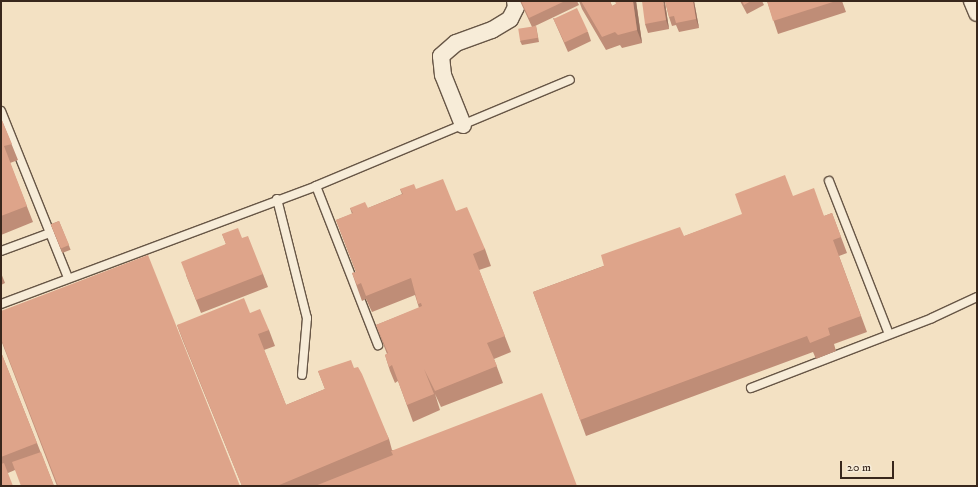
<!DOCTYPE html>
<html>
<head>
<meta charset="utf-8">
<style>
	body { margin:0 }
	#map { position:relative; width:978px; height:487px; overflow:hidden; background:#f3e1c3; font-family:"IM FELL DW Pica",serif }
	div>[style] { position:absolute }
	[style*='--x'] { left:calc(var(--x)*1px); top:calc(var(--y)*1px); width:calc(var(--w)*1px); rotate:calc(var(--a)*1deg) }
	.roads { filter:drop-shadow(1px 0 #675646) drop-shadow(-1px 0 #675646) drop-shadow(0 1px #675646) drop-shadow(0 -1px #675646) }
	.lane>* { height:8px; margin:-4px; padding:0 4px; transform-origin:4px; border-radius:4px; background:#f7ecd8 }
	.street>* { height:16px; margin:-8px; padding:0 8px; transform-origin:8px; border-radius:8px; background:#f7ecd8 }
	.wall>* { inset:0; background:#bf8d77; transform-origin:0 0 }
	.shaded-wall>* { inset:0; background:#9b7361 }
	.building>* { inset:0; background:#dea48a; transform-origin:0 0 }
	span { translate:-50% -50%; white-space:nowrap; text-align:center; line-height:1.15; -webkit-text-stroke:4px #f7ecd8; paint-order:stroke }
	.frame { position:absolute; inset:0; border:2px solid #38271c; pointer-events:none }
	.scale { position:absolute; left:840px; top:461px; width:54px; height:18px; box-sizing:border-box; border:2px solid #38271c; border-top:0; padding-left:5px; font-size:12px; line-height:14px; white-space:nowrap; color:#38271c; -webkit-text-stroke:3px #f7ecd8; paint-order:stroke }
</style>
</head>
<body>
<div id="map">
	<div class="roads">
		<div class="lane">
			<div style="--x:1;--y:111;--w:180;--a:68.1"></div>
			<div style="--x:829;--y:181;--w:164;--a:68.6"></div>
			<div style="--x:316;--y:186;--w:171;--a:68.7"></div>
			<div style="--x:277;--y:199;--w:123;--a:75.9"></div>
			<div style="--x:307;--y:318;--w:57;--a:95"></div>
			<div style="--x:1;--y:251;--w:52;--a:-20.2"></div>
			<div style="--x:1;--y:304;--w:336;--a:-20.5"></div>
			<div style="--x:316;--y:186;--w:275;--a:-22.7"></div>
			<div style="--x:751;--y:388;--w:194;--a:-21.1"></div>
			<div style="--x:932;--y:318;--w:50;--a:-25"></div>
		</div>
		<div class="street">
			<div style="--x:972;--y:1;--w:13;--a:67"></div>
			<div style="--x:463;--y:125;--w:54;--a:-111.8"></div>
			<div style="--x:443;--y:75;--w:19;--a:-96"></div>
			<div style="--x:441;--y:56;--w:20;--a:-41"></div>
			<div style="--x:456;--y:43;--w:38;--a:-20"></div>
			<div style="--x:492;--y:30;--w:21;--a:-31"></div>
			<div style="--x:510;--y:19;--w:13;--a:-63"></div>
			<div style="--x:516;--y:7;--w:6;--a:-99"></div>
		</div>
	</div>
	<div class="wall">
		<div style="clip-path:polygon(520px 1px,577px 1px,579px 5px,533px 27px,536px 26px,537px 31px,539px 42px,522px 45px,520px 41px,532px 27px)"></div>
		<div style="clip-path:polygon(579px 1px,610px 1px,612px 6px,616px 4px,636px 1px,642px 43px,622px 48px,620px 45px,606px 50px,582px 9px)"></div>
		<div style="clip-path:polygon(665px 1px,694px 1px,699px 28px,679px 32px,676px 25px,672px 26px,669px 17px)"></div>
		<div style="clip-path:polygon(740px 1px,762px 1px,764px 5px,747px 14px)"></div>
		<div style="clip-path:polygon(767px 1px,842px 1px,846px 12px,778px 34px)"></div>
		<div style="clip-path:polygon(665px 3px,669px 29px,648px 33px,645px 24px)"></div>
		<div style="clip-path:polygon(553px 18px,588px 32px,591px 41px,568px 52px,557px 27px)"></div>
		<div style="clip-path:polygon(1px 118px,18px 160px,10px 163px,33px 222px,1px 235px)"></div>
		<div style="clip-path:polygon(400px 189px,416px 189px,456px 211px,485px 249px,491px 266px,479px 270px,511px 352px,494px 359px,503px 383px,441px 407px,435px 394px,440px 410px,413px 422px,398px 381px,395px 383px,390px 371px,385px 355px,387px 354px,382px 341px,376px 325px,419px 308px,415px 295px,372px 312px,366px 299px,362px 301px,358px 290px,352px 273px,356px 272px,336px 220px,352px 214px,350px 208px,368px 208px,402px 194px)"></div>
		<div style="clip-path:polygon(793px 196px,824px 216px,832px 213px,847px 253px,839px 256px,867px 332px,834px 344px,836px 351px,816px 359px,813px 352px,586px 436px,533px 292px)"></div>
		<div style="left:59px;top:221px;width:31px;height:9px;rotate:68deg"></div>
		<div style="clip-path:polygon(222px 234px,242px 238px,263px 274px,268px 287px,201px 313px,186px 275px,226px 244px)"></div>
		<div style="clip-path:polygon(1px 273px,5px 283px,1px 285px)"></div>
		<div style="clip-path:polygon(1px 311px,240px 486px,57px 486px,1px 340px)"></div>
		<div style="clip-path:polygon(250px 313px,269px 330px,275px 346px,264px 350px,286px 405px,325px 389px,318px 371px,354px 368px,389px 439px,392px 450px,577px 486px,242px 486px,183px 341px,177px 325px)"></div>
		<div style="clip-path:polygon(1px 352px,37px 443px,54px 486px,15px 470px,8px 473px,1px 486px)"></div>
	</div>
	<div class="shaded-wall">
		<div style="clip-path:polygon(633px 1px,636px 1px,642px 43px,637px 30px)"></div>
		<div style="clip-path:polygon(663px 1px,665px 1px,665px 3px,669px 29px,666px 20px)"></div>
		<div style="clip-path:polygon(693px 1px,694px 1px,699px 28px,696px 19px)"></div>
	</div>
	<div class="building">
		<div style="clip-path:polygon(521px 1px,565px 1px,529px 18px)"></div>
		<div style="clip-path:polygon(581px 1px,610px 1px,612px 6px,616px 4px,615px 1px,633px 1px,637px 30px,618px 35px,615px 32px,602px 37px)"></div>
		<div style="clip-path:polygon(642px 1px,663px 1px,666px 20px,645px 24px)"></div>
		<div style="clip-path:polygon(665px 1px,693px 1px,696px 19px,676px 23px,674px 16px,669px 17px)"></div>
		<div style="clip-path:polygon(742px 1px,751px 1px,744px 5px)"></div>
		<div style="clip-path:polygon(767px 1px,836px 1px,773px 21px)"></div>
		<div style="left:577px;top:8px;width:26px;height:26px;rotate:65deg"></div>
		<div style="left:536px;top:26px;width:12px;height:18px;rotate:81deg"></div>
		<div style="clip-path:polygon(1px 118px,12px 144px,4px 146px,27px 206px,1px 216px)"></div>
		<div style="clip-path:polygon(785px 175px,793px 196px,814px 188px,824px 216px,832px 213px,841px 237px,833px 240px,861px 316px,828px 328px,830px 335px,810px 343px,807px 336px,580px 420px,533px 292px,604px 266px,601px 255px,680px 227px,684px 236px,742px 214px,735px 194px)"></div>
		<div style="clip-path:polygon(443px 179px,456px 211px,467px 207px,485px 249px,473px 254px,505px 336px,487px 343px,497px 366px,435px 391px,424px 369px,434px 394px,407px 405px,392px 365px,389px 367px,385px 355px,388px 353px,376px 325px,422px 306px,421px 303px,418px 304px,411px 278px,366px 296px,361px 283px,357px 285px,352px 273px,356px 272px,336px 220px,353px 213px,350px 208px,365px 202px,368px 208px,403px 194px,400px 189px,414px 184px,416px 189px)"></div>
		<div style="left:59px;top:221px;width:26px;height:9px;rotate:67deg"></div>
		<div style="clip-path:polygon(238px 228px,242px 238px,248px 236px,263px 274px,196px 300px,181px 262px,226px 244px,222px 234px)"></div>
		<div style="clip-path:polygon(148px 255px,240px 486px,58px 486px,1px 339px,1px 311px)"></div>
		<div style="clip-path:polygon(244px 298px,250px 313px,260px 309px,269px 330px,258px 334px,286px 405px,325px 389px,318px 371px,351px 360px,354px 368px,358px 367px,362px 374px,389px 439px,277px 486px,242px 486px,177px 325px)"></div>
		<div style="clip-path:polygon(1px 352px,37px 443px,1px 457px)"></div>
		<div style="clip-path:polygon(542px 393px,577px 486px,315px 486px,393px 455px,391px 451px)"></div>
		<div style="clip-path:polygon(41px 452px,54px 486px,21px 486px,12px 462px)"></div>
		<div style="clip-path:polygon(4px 463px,13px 486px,1px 486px,1px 464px)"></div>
	</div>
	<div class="frame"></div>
	<div class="scale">20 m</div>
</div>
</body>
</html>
